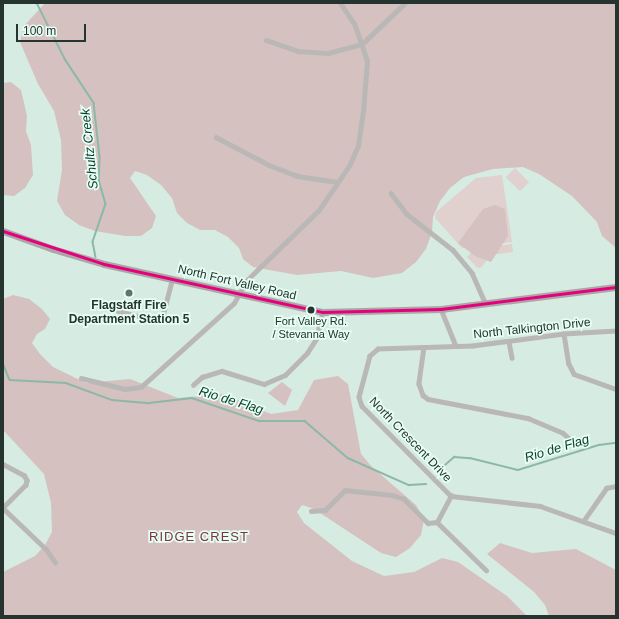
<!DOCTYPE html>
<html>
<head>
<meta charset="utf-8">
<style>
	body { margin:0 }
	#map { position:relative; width:619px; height:619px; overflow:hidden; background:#d6ece3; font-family:Helvetica,sans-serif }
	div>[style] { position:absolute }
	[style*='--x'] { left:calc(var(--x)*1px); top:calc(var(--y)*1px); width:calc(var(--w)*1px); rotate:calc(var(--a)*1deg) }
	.green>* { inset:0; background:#e0d0ce; transform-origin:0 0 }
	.forest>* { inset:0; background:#d5c1bf }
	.stream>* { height:1.5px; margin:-0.75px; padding:0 0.75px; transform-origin:0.75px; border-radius:0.75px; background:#8cb8a7 }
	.minor>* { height:4.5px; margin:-2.25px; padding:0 2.25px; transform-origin:2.25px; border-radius:2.25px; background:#bab8b7 }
	.primary>* { height:7px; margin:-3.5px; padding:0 3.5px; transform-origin:3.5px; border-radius:3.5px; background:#aba7a6 }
	.bus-1>* { height:3px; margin:-1.5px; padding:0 1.5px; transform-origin:1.5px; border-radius:1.5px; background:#e5007d }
	.dots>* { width:11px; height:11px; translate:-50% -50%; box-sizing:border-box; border:2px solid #e6fef4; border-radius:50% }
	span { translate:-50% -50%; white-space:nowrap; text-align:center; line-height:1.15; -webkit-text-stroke:3.5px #e6fef4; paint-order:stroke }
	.bus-label { font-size:11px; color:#25342e }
	.street-label { font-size:12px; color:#25342e }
	.poi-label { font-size:12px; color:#25342e; font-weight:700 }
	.water-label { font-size:13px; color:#0c3b2c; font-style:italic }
	.neighbourhood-label { font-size:13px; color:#7d353d; letter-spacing:1px }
	.frame { position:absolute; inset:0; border:4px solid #25342e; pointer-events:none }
	.scale { position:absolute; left:16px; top:24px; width:70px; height:18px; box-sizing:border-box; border:2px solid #25342e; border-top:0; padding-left:5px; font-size:12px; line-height:14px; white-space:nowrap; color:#25342e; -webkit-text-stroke:3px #e6fef4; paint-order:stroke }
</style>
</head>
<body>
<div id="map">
	<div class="green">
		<div style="left:515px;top:168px;width:20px;height:13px;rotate:45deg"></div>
		<div style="clip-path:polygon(502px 175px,512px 242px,462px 248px,435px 218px,436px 212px,476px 178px)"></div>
		<div style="clip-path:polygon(512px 244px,513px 252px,490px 255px,482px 267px,478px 268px,467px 257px,474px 249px)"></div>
	</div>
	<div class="forest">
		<div style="clip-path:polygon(45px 3px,616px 3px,616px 248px,602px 236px,597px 222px,572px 196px,539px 174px,523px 167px,493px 169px,464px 177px,450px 188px,440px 201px,433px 217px,432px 232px,426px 249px,416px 262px,402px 273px,373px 278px,341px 271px,297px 275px,253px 267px,243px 259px,239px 248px,228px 237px,215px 230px,200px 230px,187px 223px,177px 213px,172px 198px,161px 185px,147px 175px,135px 171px,130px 178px,156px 216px,152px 228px,141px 236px,125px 236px,95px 231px,79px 225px,65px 215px,57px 201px,62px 170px,61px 140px,54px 111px,38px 84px,20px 42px,24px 26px)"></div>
		<div style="clip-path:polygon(11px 82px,21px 90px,27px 116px,26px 131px,31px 145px,33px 175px,25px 188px,14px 196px,3px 195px,3px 83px)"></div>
		<div style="clip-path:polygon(495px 205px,505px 209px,508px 236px,491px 262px,475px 256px,458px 243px,483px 209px)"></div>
		<div style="clip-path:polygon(13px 295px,29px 299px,42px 309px,50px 319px,45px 329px,37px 334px,32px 343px,40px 354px,53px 367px,86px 383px,130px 379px,178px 398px,223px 394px,271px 414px,298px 410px,314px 380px,338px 376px,348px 384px,361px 454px,372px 467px,416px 505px,424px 519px,421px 535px,410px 548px,396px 557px,381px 553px,314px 509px,302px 505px,297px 512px,304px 523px,352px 561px,384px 576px,414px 572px,442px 558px,458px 562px,507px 596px,527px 616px,3px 616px,3px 572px,35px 556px,45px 545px,52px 532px,51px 503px,44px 474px,3px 430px,3px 299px)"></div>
		<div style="clip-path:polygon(282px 382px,292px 390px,285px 406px,268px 393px)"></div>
		<div style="clip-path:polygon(500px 543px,532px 553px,576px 549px,616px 570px,616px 616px,549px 616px,545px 605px,534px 592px,487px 554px)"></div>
	</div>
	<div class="stream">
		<div style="--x:37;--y:3;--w:63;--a:63.4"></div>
		<div style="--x:65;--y:59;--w:53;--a:56.6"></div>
		<div style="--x:94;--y:103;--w:54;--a:83.7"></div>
		<div style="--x:100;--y:157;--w:23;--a:92"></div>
		<div style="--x:99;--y:180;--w:25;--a:74"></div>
		<div style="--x:106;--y:204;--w:40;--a:108.9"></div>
		<div style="--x:93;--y:242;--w:15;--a:79"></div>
		<div style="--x:3;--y:363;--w:18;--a:68"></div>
		<div style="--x:10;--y:380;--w:56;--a:3.1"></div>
		<div style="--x:66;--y:383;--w:49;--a:20.3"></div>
		<div style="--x:112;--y:400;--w:37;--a:5"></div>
		<div style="--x:149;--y:403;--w:43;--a:-6.6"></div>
		<div style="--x:192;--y:398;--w:71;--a:18.9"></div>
		<div style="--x:259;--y:421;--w:46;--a:0"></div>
		<div style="--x:305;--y:421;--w:57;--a:40.7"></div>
		<div style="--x:348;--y:458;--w:67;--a:23.9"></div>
		<div style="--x:409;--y:485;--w:17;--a:-3"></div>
		<div style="--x:437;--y:472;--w:23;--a:-41"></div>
		<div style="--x:454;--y:457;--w:16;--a:4"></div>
		<div style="--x:470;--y:458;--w:49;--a:14"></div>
		<div style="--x:518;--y:470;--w:85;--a:-17.2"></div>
		<div style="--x:599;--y:445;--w:17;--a:-7"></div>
	</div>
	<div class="minor">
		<div style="--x:266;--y:40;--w:34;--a:19"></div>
		<div style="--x:298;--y:51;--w:30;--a:4"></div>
		<div style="--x:328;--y:53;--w:35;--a:-15"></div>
		<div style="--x:362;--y:44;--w:59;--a:-43.6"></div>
		<div style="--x:216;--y:137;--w:60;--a:27.8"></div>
		<div style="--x:269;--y:165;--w:30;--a:21"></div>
		<div style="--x:297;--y:176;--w:41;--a:8.3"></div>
		<div style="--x:391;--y:193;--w:26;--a:53"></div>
		<div style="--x:407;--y:214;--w:58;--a:38"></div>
		<div style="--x:453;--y:250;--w:30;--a:50"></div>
		<div style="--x:472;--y:273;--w:34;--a:66"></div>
		<div style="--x:441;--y:309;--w:38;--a:68"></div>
		<div style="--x:118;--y:311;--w:36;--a:14"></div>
		<div style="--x:153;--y:320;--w:9;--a:-13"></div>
		<div style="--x:162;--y:318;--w:40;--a:-75.6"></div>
		<div style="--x:616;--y:331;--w:52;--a:176.7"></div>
		<div style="--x:564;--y:334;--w:92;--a:172.5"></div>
		<div style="--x:473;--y:346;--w:95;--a:178.2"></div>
		<div style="--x:378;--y:349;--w:11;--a:139"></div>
		<div style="--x:370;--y:356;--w:42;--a:105"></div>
		<div style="--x:359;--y:397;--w:9;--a:72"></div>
		<div style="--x:362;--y:406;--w:127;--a:45.3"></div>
		<div style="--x:451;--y:496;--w:90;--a:6.4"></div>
		<div style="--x:540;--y:506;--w:81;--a:19.6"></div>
		<div style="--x:564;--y:334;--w:30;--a:81"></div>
		<div style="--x:569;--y:364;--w:11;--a:63"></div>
		<div style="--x:574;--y:374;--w:45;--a:19.7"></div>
		<div style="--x:509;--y:342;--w:16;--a:79"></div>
		<div style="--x:424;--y:347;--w:37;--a:98"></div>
		<div style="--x:419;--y:384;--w:12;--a:70"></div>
		<div style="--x:423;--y:395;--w:6;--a:39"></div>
		<div style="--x:428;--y:399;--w:102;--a:10.8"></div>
		<div style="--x:528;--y:418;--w:38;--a:23"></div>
		<div style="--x:563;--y:433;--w:9;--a:41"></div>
		<div style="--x:81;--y:378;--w:45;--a:14"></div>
		<div style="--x:125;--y:389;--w:16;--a:-7"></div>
		<div style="--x:141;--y:387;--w:125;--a:-42.1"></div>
		<div style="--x:234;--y:303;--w:26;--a:-61"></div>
		<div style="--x:247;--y:280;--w:100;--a:-44.2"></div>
		<div style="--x:319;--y:210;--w:53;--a:-55.7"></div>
		<div style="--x:349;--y:166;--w:22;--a:-66"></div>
		<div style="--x:358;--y:146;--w:34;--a:-82"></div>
		<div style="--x:363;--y:112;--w:51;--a:-85.5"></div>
		<div style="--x:367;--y:61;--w:39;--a:-109"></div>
		<div style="--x:354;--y:24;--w:25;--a:-124"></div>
		<div style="--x:193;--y:385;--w:12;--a:-42"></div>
		<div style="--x:202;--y:377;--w:21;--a:-17"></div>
		<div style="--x:222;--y:371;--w:44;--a:17.2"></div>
		<div style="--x:264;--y:384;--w:23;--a:-23"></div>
		<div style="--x:285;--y:375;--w:31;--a:-45"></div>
		<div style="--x:307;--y:353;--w:17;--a:-57"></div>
		<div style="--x:316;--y:339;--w:28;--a:-77"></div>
		<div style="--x:3;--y:464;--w:24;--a:28"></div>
		<div style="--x:24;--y:475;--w:6;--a:59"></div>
		<div style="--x:27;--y:480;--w:5;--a:101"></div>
		<div style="--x:26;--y:485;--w:33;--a:135"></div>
		<div style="--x:3;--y:508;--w:59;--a:43.6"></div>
		<div style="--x:46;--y:549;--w:16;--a:55"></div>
		<div style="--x:311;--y:511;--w:14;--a:-4"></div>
		<div style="--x:325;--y:510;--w:28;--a:-45"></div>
		<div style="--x:345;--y:490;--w:9;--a:6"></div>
		<div style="--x:354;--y:491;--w:38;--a:6"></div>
		<div style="--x:392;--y:495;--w:13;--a:18"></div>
		<div style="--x:404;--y:499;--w:34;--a:45"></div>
		<div style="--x:428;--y:523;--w:9;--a:-6"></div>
		<div style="--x:437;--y:522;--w:30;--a:-62"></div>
		<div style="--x:584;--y:520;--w:39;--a:-55"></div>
		<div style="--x:606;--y:488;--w:10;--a:-11"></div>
		<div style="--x:437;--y:522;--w:69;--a:44.4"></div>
	</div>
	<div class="primary">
		<div style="--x:3;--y:231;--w:53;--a:19.8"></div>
		<div style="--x:53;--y:249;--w:53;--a:16.4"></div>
		<div style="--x:104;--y:264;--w:223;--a:12.4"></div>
		<div style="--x:322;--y:312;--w:119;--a:-1.4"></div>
		<div style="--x:441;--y:309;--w:176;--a:-7.2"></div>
	</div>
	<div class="bus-1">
		<div style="--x:3;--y:231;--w:106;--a:18.1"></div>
		<div style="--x:104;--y:264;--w:223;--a:12.4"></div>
		<div style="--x:322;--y:312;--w:119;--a:-1.4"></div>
		<div style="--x:441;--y:309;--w:176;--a:-7.2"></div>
	</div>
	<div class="dots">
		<div style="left:129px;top:293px;background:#63746d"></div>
		<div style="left:311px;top:310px;background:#25342e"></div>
	</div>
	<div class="bus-label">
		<span style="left:311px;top:328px">Fort Valley Rd.<br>/ Stevanna Way</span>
	</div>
	<div class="street-label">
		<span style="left:237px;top:283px;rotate:13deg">North Fort Valley Road</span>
		<span style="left:532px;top:329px;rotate:-6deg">North Talkington Drive</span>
		<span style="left:410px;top:440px;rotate:46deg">North Crescent Drive</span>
	</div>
	<div class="poi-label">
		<span style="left:129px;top:313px">Flagstaff Fire<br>Department Station 5</span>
	</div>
	<div class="water-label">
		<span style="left:90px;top:149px;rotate:-96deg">Schultz Creek</span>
		<span style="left:231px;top:401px;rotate:17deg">Rio de Flag</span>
		<span style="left:557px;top:449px;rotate:-17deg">Rio de Flag</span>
	</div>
	<div class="neighbourhood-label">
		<span style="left:199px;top:537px">RIDGE CREST</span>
	</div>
	<div class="frame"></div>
	<div class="scale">100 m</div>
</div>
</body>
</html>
